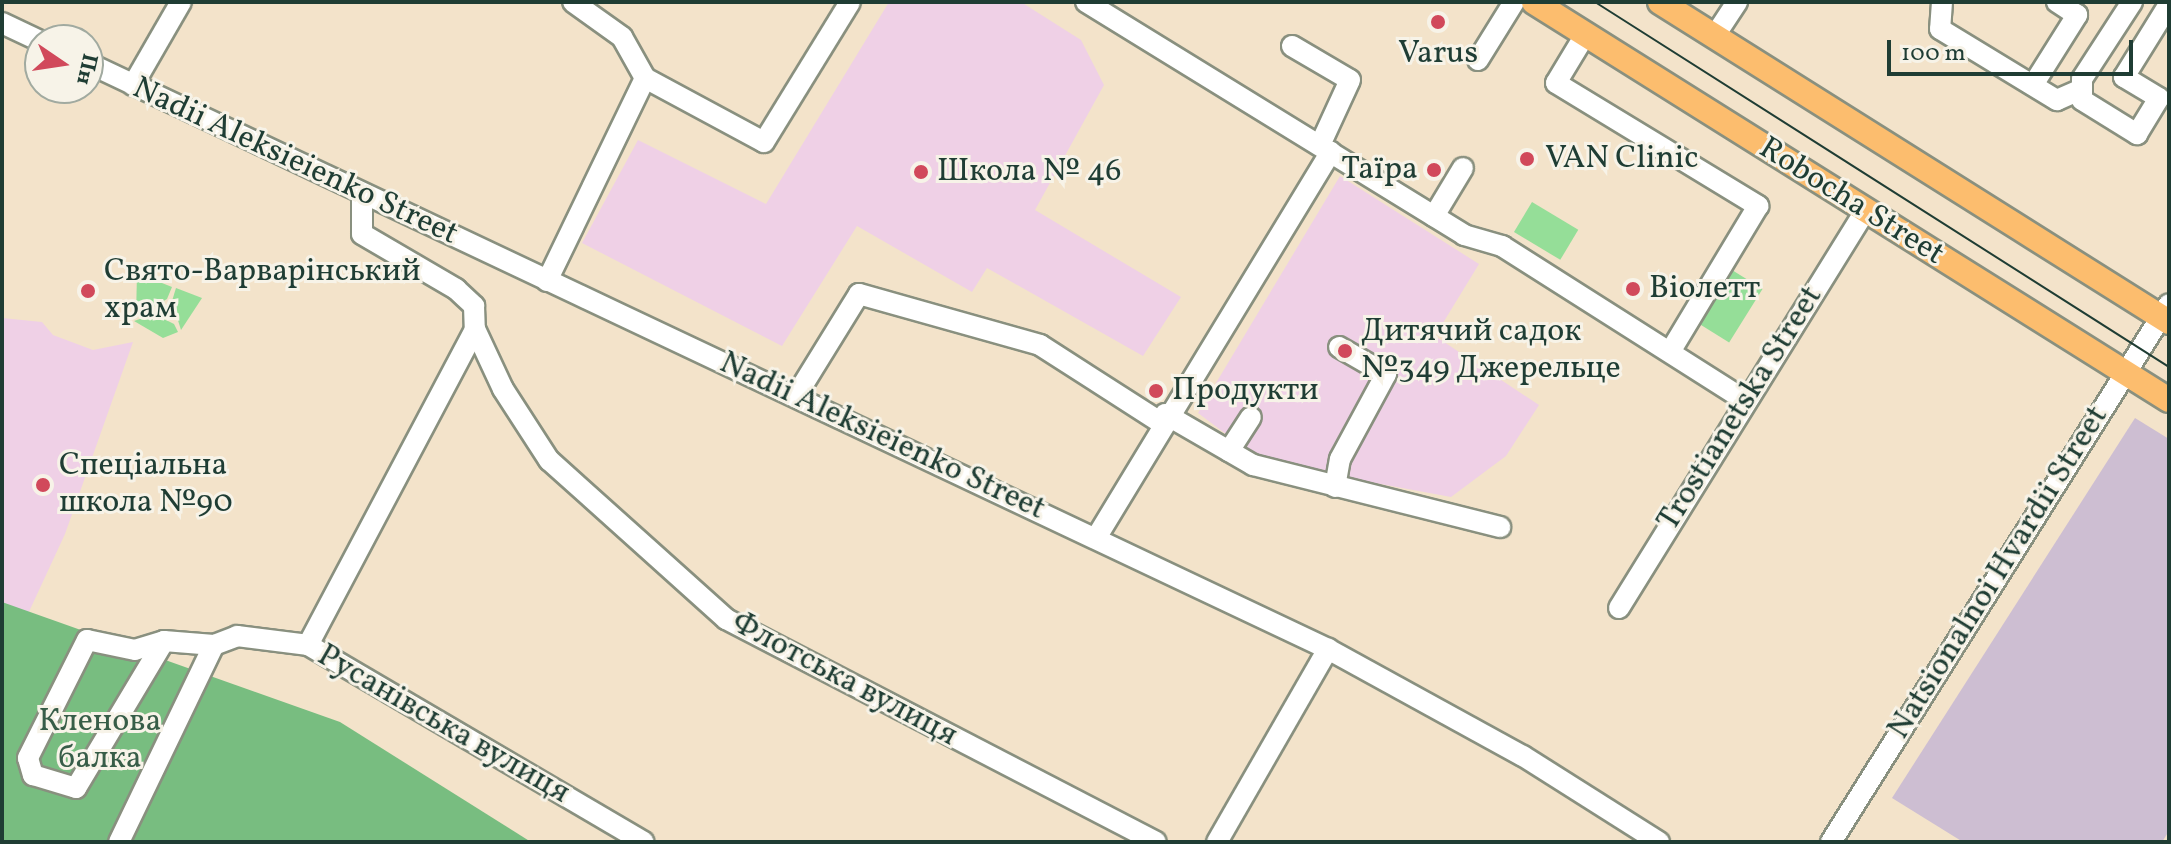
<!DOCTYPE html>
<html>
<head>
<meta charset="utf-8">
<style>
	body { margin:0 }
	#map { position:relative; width:2171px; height:844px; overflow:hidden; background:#f3e3ca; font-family:Vollkorn,serif }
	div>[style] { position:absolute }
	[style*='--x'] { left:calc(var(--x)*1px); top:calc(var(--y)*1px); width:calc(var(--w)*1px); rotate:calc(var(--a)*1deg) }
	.built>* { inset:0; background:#efd0e6 }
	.industrial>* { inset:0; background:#cdbed2 }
	.green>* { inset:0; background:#95de98; transform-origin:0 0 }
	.forest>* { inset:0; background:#78bd80 }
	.roads { filter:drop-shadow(2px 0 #89907f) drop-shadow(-2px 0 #89907f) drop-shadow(0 2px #89907f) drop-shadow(0 -2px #89907f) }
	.minor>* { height:20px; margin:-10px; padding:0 10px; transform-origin:10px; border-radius:10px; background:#fff }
	.major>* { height:24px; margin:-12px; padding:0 12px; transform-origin:12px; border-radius:12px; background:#fcbd6e }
	.tram>* { height:2px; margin:-1px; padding:0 1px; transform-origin:1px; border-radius:1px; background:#1f3d34 }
	.dots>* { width:22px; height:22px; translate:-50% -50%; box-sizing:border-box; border:4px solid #f7f3e8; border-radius:50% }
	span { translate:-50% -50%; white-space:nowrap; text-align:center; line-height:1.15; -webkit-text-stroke:6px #f7f3e8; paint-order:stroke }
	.poi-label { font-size:32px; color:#1f3d34 }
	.left { translate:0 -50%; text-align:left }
	.right { translate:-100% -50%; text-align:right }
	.street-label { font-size:32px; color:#1f3d34 }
	.park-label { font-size:32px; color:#375d48 }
	.frame { position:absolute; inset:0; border:4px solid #1f3d34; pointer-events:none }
	.north { position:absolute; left:24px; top:24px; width:80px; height:80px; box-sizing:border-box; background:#f7f3e8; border:2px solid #a1aaa0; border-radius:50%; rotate:103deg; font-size:22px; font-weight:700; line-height:32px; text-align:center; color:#1f3d34 }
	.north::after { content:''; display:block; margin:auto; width:28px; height:36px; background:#d1495b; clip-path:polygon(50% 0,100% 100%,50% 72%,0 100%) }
	.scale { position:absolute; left:1887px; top:40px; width:246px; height:36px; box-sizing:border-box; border:4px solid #1f3d34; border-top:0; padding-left:10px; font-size:24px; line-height:28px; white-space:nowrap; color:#1f3d34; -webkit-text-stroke:6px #f7f3e8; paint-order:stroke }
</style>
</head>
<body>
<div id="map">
	<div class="built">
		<div style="clip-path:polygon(889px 2px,1021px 2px,1081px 40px,1104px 85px,1035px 210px,1181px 297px,1143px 356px,987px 268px,972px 292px,857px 226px,782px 346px,582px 243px,638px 140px,766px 204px)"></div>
		<div style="clip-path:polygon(1340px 176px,1479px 264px,1435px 336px,1539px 405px,1506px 456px,1451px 497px,1294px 468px,1250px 452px,1198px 413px)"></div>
		<div style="clip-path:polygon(2px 318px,42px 322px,53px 335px,93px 350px,133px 342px,65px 534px,2px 670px)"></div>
	</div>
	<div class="industrial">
		<div style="clip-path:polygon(2135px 418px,2169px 439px,2169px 831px,2162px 842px,1963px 842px,1892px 798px)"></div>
	</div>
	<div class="green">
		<div style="left:1532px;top:202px;width:54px;height:35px;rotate:31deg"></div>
		<div style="left:1732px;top:270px;width:36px;height:63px;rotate:32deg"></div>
		<div style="clip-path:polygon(137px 273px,172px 287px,167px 299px,136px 317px)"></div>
		<div style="clip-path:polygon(176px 288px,202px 298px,181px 330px,172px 301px)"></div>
		<div style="clip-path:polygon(154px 314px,174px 324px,178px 332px,163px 338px,134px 321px)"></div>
	</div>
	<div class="forest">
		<div style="clip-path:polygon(2px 602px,340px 722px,531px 842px,2px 842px)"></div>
	</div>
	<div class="roads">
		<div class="minor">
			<div style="--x:1086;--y:2;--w:444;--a:31.6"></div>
			<div style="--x:1464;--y:235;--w:40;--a:16"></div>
			<div style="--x:1502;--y:246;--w:285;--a:32.4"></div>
			<div style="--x:1942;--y:2;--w:27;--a:94"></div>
			<div style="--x:1940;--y:29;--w:137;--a:31.3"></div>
			<div style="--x:2057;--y:100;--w:27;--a:-24"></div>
			<div style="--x:2132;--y:2;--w:92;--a:123"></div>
			<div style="--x:2082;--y:79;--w:21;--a:90"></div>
			<div style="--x:2082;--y:100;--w:65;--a:31.7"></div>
			<div style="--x:2137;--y:134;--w:42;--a:-58.6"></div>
			<div style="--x:2159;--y:98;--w:41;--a:-149"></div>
			<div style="--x:2124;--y:77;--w:84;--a:-58.2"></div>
			<div style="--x:2;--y:23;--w:42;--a:25.3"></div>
			<div style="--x:1585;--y:35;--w:56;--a:121.1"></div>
			<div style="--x:1556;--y:83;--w:237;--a:31.3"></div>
			<div style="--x:1758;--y:206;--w:170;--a:121.1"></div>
			<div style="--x:1714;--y:37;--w:42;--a:-56.7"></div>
			<div style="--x:1292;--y:46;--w:67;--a:30.4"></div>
			<div style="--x:1350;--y:80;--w:69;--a:114.7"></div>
			<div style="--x:1478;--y:60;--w:68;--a:-58.2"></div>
			<div style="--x:88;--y:63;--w:1371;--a:25.29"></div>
			<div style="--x:1328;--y:649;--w:222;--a:28.8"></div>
			<div style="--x:1523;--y:756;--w:161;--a:32.3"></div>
			<div style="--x:645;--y:78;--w:135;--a:28.3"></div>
			<div style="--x:764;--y:142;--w:164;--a:-58.4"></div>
			<div style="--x:133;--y:85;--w:96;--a:-60"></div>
			<div style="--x:2033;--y:85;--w:83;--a:-57.8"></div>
			<div style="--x:2077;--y:15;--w:24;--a:-147"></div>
			<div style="--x:362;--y:193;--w:41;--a:90"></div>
			<div style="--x:362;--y:234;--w:109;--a:30.3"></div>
			<div style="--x:456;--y:289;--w:25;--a:43"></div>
			<div style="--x:474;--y:306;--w:23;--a:88"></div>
			<div style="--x:1434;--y:216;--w:56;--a:-58.9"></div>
			<div style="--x:547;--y:281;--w:225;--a:-64.2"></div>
			<div style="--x:645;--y:78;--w:47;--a:-119.3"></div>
			<div style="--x:622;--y:37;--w:60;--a:-144.5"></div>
			<div style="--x:796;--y:396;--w:120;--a:-58.3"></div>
			<div style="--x:859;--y:294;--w:188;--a:15.7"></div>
			<div style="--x:1040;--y:345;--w:143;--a:32.7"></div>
			<div style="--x:1165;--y:414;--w:102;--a:30.1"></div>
			<div style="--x:1253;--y:465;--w:255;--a:14.1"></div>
			<div style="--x:1229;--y:451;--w:40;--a:-57.1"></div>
			<div style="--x:1335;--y:487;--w:28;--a:-80"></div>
			<div style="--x:1340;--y:459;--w:97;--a:-61.6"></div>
			<div style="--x:1386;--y:374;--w:54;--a:-150.1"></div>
			<div style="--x:1096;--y:538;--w:452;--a:-58.7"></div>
			<div style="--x:1619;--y:608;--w:467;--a:-58.2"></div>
			<div style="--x:164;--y:641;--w:30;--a:163"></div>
			<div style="--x:135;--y:650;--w:49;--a:-168.2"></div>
			<div style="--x:87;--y:640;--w:132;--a:116.6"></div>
			<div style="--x:28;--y:758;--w:18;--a:74"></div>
			<div style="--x:33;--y:775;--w:45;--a:16.8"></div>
			<div style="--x:76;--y:788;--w:171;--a:-59.1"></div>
			<div style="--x:164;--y:641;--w:50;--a:4.6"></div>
			<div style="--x:308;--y:645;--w:357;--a:-62.1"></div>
			<div style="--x:475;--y:329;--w:66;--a:65"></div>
			<div style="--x:503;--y:389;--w:85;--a:57.1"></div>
			<div style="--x:549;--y:460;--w:238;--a:41.9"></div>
			<div style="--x:726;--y:619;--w:484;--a:27.4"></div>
			<div style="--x:119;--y:842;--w:219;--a:-64.3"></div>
			<div style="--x:214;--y:645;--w:25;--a:-21"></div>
			<div style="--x:237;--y:636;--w:72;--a:7.2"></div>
			<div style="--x:308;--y:645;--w:389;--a:30.4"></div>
			<div style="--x:1217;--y:842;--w:223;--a:-60.1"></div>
			<div style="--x:1831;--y:842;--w:635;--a:-57.86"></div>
		</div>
		<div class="major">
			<div style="--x:1534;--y:2;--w:749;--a:32.08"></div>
			<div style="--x:1660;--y:2;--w:601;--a:32.16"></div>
		</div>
	</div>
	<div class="tram">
		<div style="--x:1595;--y:2;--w:680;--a:32.45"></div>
	</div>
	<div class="dots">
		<div style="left:1438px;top:22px;background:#d1495b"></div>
		<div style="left:1527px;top:159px;background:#d1495b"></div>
		<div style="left:1434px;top:170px;background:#d1495b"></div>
		<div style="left:921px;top:172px;background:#d1495b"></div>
		<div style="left:1633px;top:289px;background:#d1495b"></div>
		<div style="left:88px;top:291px;background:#d1495b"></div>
		<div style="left:1345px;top:351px;background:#d1495b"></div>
		<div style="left:1156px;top:391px;background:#d1495b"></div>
		<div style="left:43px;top:485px;background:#d1495b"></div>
	</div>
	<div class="poi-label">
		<span style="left:1438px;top:54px">Varus</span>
		<span class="left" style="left:1545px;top:159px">VAN Clinic</span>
		<span class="right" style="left:1418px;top:170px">Таїра</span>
		<span class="left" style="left:937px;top:172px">Школа № 46</span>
		<span class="left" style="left:104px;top:291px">Свято-Варварінський<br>храм</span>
		<span class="left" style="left:1649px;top:289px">Віолетт</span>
		<span class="left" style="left:1361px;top:351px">Дитячий садок<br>№349 Джерельце</span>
		<span class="left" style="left:1172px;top:391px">Продукти</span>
		<span class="left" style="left:59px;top:485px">Спеціальна<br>школа №90</span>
	</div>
	<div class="street-label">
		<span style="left:295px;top:162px;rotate:25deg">Nadii Aleksieienko Street</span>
		<span style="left:1851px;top:202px;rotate:32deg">Robocha Street</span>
		<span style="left:1741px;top:409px;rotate:-58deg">Trostianetska Street</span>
		<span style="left:882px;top:437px;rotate:25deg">Nadii Aleksieienko Street</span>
		<span style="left:1999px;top:573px;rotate:-58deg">Natsionalnoi Hvardii Street</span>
		<span style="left:844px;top:680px;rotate:28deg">Флотська вулиця</span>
		<span style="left:443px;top:725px;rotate:30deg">Русанівська вулиця</span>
	</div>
	<div class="park-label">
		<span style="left:100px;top:741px">Кленова<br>балка</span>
	</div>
	<div class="frame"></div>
	<div class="north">Пн</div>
	<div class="scale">100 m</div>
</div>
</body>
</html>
